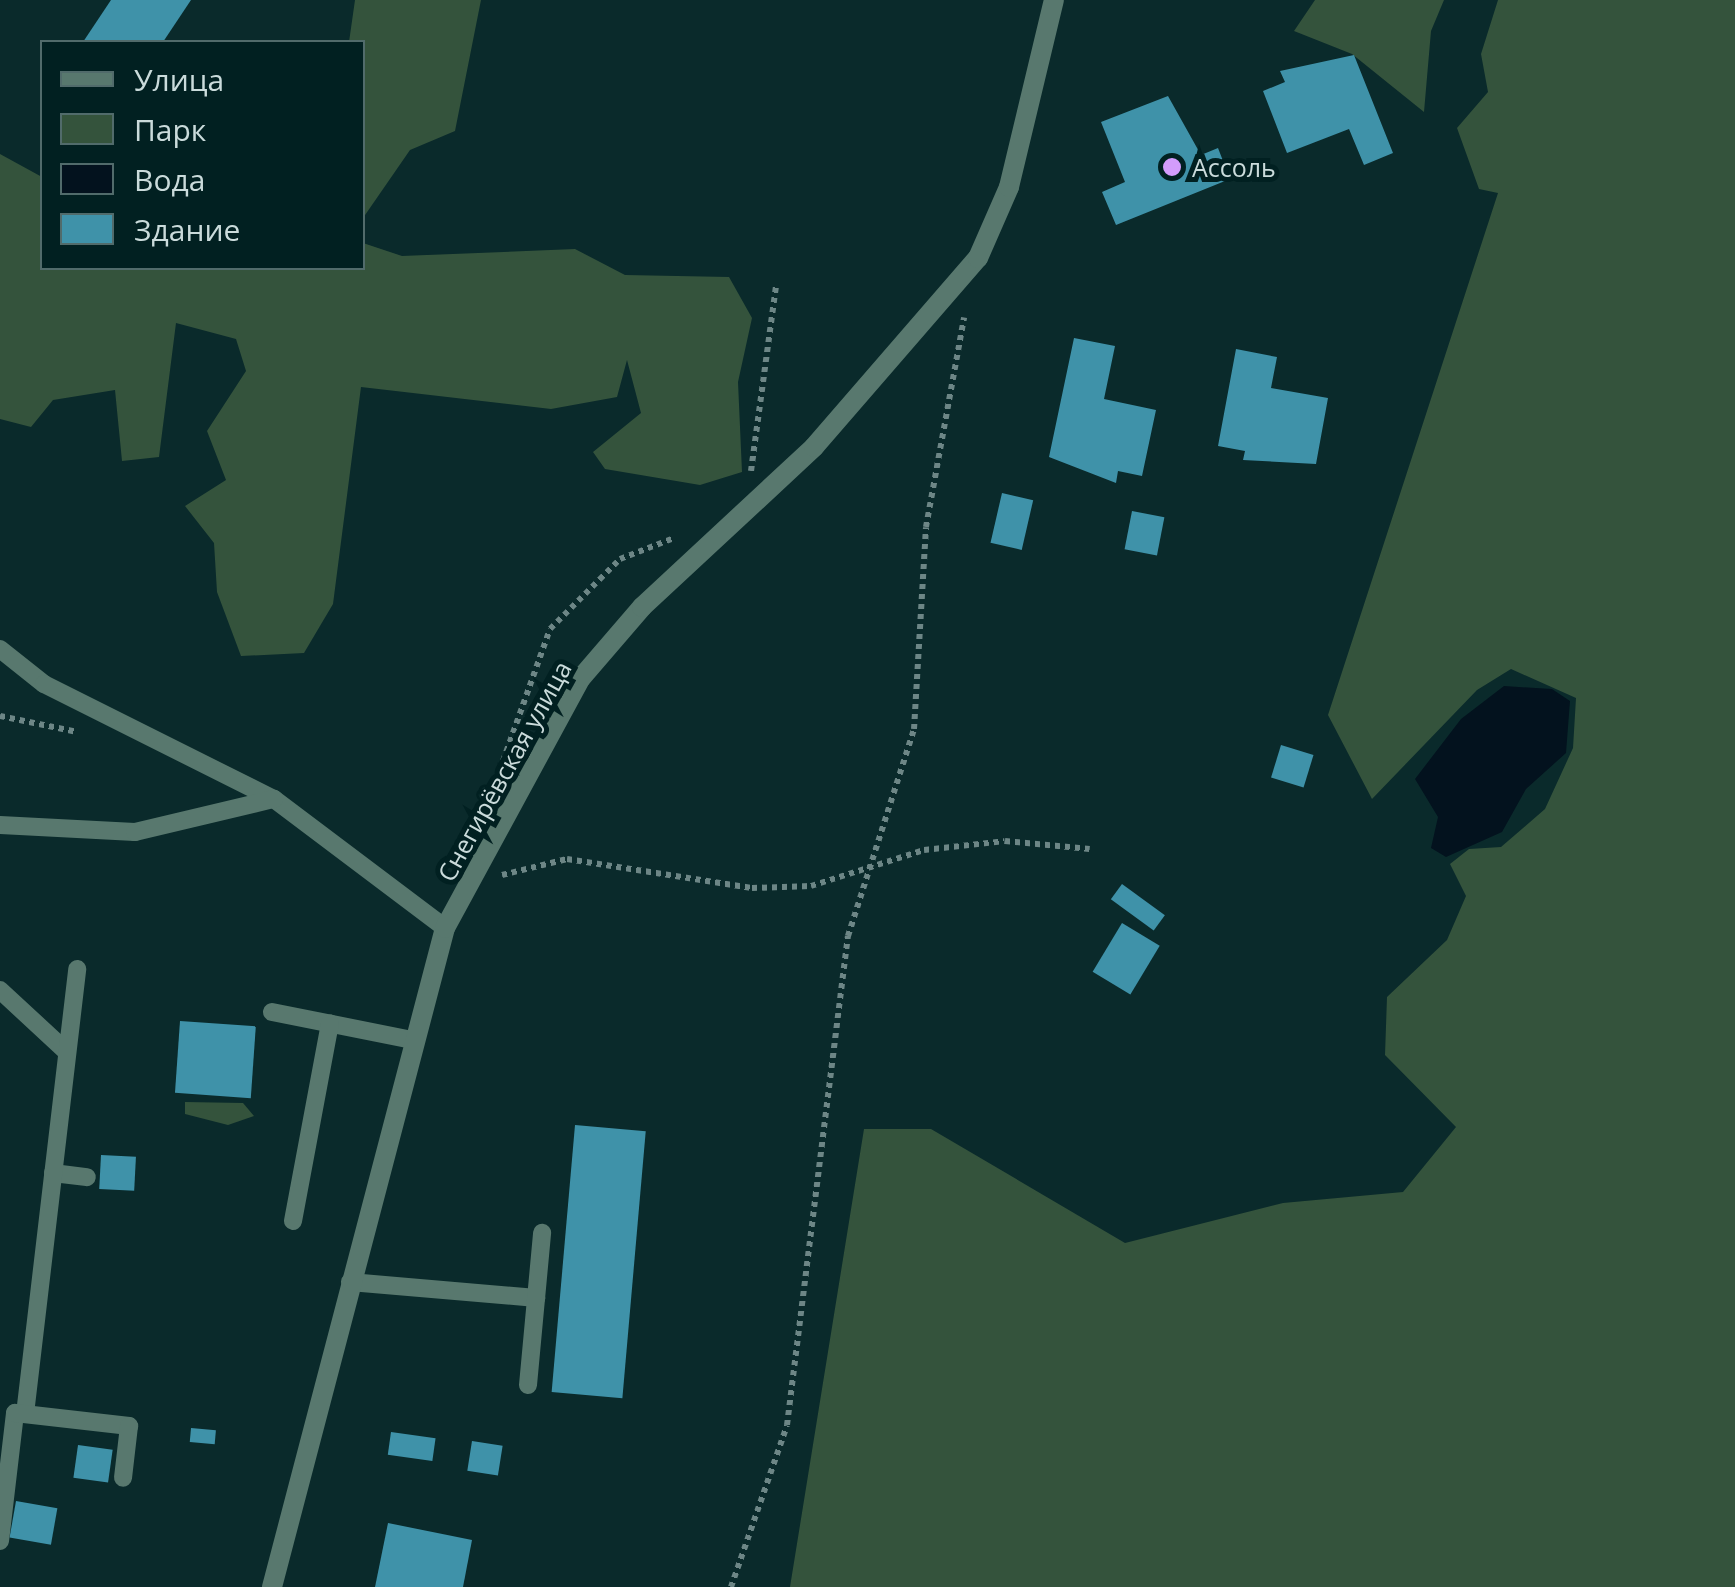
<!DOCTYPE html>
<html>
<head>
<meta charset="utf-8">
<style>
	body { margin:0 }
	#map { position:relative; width:1735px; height:1587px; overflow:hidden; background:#0a2a2b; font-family:"Open Sans",sans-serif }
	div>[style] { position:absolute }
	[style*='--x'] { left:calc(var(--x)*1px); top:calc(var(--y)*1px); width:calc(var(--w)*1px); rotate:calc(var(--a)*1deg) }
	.green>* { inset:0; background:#34533c }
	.water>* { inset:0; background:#03121e }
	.building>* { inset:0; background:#3f92a9; transform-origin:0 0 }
	.path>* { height:6px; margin-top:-3px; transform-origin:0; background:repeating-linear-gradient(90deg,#6d8686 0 5px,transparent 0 10px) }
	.service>* { height:18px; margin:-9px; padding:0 9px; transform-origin:9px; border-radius:9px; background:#58786e }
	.minor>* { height:20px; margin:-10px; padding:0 10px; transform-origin:10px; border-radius:10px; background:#58786e }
	.dots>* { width:28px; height:28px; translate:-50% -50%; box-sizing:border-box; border:5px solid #012021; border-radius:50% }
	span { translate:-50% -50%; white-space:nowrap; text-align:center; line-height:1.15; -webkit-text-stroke:10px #012021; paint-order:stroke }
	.poi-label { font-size:25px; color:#cadbdb }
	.left { translate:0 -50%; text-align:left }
	.street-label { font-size:25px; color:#cadbdb }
	.legend { position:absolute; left:40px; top:40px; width:325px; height:230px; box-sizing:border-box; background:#012021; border:2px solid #516b6b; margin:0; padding:12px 18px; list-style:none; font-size:30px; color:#cadbdb }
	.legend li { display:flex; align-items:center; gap:20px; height:50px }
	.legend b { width:50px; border:2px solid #516b6b }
</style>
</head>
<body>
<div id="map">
	<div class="green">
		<div style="clip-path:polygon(355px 0,481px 0,455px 131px,410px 150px,363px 218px,362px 42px,349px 42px)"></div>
		<div style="clip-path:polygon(1315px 0,1444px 0,1431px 31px,1424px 112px,1352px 54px,1294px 31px)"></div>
		<div style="clip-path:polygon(1498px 0,1735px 0,1735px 1587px,790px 1587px,864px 1129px,931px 1129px,1125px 1243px,1283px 1203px,1403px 1192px,1456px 1127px,1385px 1055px,1387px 997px,1447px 940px,1466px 896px,1450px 864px,1469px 849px,1501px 847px,1545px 809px,1573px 748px,1576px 698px,1511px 669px,1477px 690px,1372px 799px,1328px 715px,1498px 193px,1479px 189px,1457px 128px,1488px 92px,1481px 54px)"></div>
		<div style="clip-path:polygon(0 154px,42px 177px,42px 268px,362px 268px,363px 243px,402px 256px,575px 249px,625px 275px,729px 277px,752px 318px,738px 382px,742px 472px,700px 485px,605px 469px,593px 452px,641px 413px,627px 360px,617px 397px,551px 409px,361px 387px,333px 604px,304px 653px,241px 656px,217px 592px,214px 543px,185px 506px,226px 480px,207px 431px,246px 371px,236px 339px,176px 323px,159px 457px,122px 461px,115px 390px,53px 400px,31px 427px,0 419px)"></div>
		<div style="clip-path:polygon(185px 1102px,243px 1103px,254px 1116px,228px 1125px,185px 1114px)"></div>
	</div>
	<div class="water">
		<div style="clip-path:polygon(1504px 686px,1552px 689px,1570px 701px,1566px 753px,1526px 789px,1502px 832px,1446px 857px,1431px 848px,1438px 817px,1415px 779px,1461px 719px)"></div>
	</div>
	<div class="building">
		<div style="clip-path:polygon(111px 0,191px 0,163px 42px,83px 42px)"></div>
		<div style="clip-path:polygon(1354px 55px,1393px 153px,1364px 165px,1349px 129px,1287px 153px,1263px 91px,1285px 82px,1280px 71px)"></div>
		<div style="clip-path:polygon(1168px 96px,1201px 155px,1218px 148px,1230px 179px,1116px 225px,1102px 192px,1125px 182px,1101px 122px)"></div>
		<div style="clip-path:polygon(1074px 338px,1115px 346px,1104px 399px,1156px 410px,1142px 476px,1118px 471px,1116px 483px,1049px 457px)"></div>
		<div style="clip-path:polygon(1236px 349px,1277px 357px,1271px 388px,1328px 398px,1316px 464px,1243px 460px,1245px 451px,1218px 446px)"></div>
		<div style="left:1002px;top:493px;width:32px;height:51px;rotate:13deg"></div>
		<div style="left:1132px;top:511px;width:33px;height:39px;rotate:11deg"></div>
		<div style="left:1281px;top:745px;width:34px;height:34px;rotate:17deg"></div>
		<div style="left:1122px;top:884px;width:53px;height:19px;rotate:36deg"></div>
		<div style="left:1122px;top:923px;width:44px;height:57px;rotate:31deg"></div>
		<div style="left:180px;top:1021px;width:76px;height:72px;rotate:4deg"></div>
		<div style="left:575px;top:1125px;width:71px;height:268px;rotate:5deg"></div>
		<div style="left:101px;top:1155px;width:35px;height:34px;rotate:3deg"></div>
		<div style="left:191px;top:1428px;width:25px;height:14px;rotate:5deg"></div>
		<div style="left:391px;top:1432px;width:45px;height:23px;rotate:8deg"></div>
		<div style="left:472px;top:1441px;width:31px;height:30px;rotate:9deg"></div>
		<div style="left:78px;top:1445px;width:35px;height:33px;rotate:8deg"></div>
		<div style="left:16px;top:1501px;width:42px;height:37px;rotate:10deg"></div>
		<div style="clip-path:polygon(388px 1523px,472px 1540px,463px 1587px,375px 1587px)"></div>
	</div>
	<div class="path">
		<div style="--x:751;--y:471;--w:186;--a:-82.3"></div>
		<div style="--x:0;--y:716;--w:79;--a:11.7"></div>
		<div style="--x:503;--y:761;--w:140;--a:-70.4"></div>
		<div style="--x:550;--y:629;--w:99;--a:-45"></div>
		<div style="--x:620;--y:559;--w:58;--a:-21.3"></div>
		<div style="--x:502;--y:875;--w:67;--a:-13.8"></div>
		<div style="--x:567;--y:859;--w:187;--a:8.9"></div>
		<div style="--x:752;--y:888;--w:59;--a:-1.9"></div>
		<div style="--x:811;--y:886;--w:119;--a:-17.7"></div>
		<div style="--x:924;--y:850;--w:81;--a:-6.3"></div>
		<div style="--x:1005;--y:841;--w:85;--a:5.4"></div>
		<div style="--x:731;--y:1587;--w:171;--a:-70.9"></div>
		<div style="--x:787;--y:1425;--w:493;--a:-82.9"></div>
		<div style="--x:848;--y:936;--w:217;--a:-72.3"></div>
		<div style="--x:914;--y:729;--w:202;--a:-86.6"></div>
		<div style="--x:926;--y:527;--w:213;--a:-79.7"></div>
	</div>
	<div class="service">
		<div style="--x:0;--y:649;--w:56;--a:38.5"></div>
		<div style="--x:44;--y:684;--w:257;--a:26.6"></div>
		<div style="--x:274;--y:799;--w:214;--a:37"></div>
		<div style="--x:0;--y:825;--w:135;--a:3"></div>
		<div style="--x:135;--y:832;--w:143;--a:-13.4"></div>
		<div style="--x:0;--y:990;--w:91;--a:42.8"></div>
		<div style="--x:272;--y:1012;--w:143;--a:11.3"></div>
		<div style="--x:53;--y:1173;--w:34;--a:7"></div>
		<div style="--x:293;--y:1221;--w:201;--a:-79.4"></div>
		<div style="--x:350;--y:1282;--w:187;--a:4.9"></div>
		<div style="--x:528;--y:1385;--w:153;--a:-84.7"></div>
		<div style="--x:25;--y:1414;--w:448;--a:-83.3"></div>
		<div style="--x:0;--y:1541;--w:129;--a:-83.3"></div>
		<div style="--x:15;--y:1413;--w:115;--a:6.5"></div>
		<div style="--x:129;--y:1426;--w:52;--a:96.6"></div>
	</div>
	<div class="minor">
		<div style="--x:272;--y:1587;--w:681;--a:-75.29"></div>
		<div style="--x:445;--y:928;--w:285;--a:-61.5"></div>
		<div style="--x:581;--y:678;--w:94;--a:-49.3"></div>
		<div style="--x:642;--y:607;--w:235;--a:-42.9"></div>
		<div style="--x:814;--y:447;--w:250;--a:-49.1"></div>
		<div style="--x:978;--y:258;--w:77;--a:-66.4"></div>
		<div style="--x:1009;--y:187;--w:192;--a:-76.5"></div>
	</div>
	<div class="dots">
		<div style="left:1172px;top:167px;background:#d39cfc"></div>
	</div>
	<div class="poi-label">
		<span class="left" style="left:1192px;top:167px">Ассоль</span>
	</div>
	<div class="street-label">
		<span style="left:504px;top:771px;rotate:-61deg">Снегирёвская улица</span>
	</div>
	<ul class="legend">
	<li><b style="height:12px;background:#58786e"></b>Улица</li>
	<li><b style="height:28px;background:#34533c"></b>Парк</li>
	<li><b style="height:28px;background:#03121e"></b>Вода</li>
	<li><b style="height:28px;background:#3f92a9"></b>Здание</li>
	</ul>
</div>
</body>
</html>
